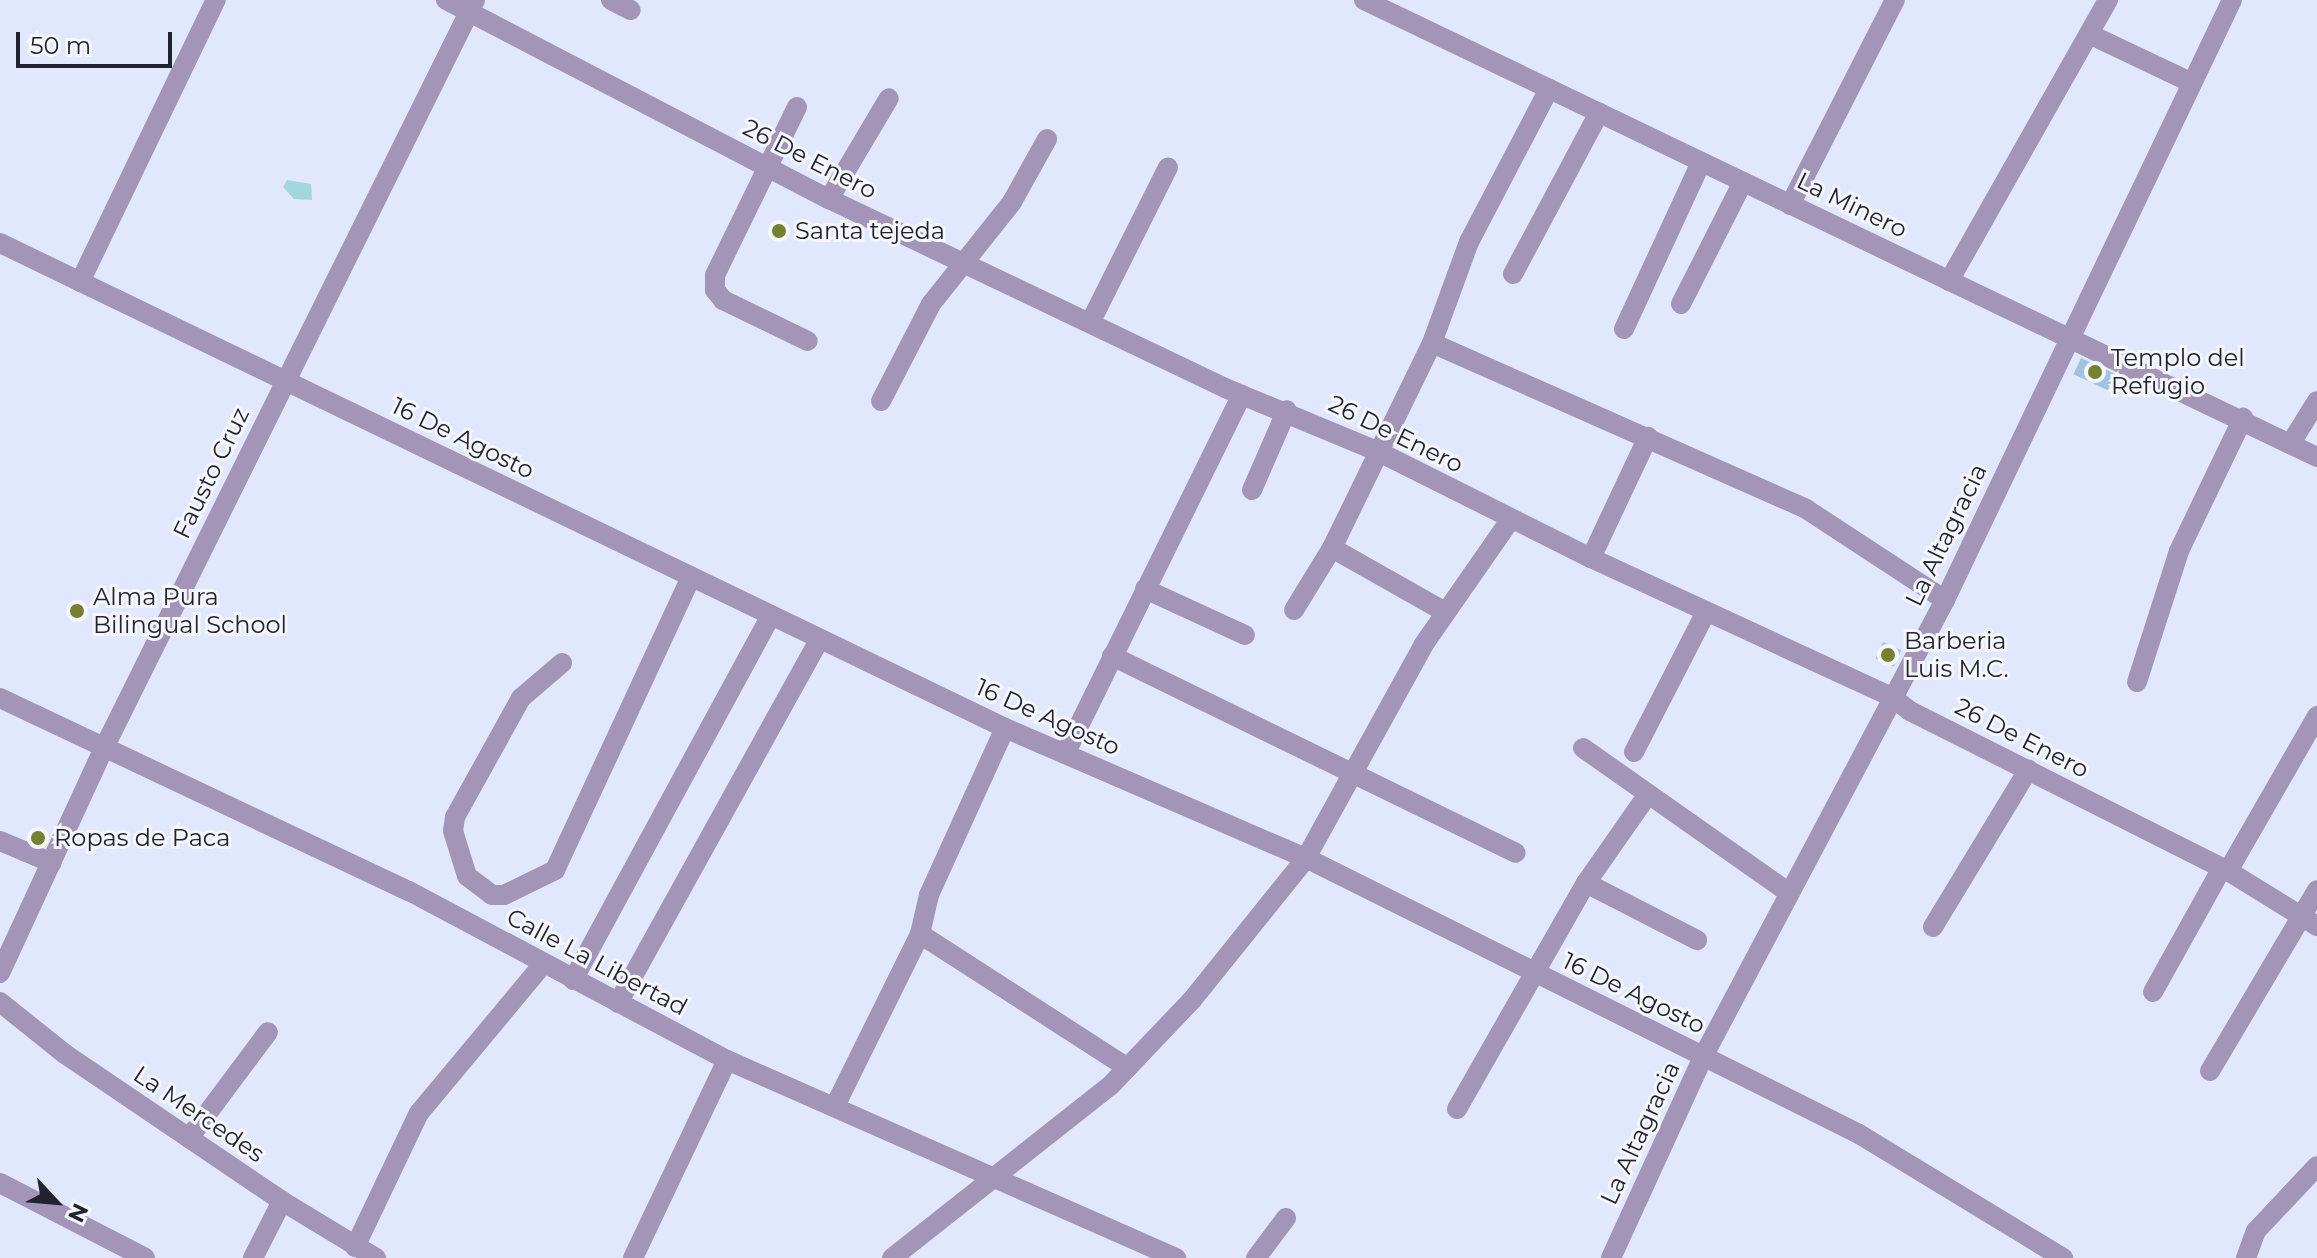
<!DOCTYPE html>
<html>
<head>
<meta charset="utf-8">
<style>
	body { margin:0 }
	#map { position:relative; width:2317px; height:1258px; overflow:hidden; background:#e1e8fe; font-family:Montserrat,sans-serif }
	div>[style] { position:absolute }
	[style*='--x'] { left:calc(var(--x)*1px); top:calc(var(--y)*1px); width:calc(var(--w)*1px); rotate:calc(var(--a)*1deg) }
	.water>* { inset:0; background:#a3d7e0 }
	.building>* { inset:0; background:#a0c4df; transform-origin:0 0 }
	.street>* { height:20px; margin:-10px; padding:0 10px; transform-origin:10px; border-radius:10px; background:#a295b7 }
	.dots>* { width:22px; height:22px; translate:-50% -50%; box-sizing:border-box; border:4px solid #f4f6fb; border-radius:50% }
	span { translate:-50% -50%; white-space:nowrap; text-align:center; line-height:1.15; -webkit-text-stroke:6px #f4f6fb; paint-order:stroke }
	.street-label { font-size:24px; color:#21242e }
	.poi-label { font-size:24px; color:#21242e }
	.left { translate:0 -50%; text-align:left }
	.north { position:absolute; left:16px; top:1162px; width:80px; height:80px; -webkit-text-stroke:6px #f4f6fb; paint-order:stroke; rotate:116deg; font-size:22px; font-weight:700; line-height:32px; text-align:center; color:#21242e }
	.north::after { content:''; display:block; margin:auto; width:28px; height:36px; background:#21242e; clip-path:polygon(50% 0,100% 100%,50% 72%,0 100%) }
	.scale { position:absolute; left:16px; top:32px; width:156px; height:36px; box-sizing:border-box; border:4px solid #21242e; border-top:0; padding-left:10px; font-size:24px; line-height:28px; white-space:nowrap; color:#21242e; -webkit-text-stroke:6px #f4f6fb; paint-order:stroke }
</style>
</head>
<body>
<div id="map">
	<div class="water">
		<div style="clip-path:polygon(287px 180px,311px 184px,312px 200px,294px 199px,283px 187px)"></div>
	</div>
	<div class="building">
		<div style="left:2081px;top:358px;width:38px;height:18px;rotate:25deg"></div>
		<div style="left:1883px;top:642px;width:20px;height:18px;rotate:24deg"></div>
	</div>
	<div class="street">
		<div style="--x:446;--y:0;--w:432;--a:27.5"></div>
		<div style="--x:829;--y:199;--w:439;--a:25.5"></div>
		<div style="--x:1225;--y:388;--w:165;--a:22.5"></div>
		<div style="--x:1377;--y:451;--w:239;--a:26.6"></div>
		<div style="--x:1591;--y:558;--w:332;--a:24.8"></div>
		<div style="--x:1892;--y:697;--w:23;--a:38"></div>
		<div style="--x:1910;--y:711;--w:356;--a:26.7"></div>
		<div style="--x:2228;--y:871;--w:105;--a:31.7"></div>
		<div style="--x:611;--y:0;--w:22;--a:27"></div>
		<div style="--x:1364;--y:0;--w:1057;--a:25.62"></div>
		<div style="--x:2089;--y:34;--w:114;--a:25.4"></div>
		<div style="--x:797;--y:107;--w:187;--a:116"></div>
		<div style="--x:715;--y:275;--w:15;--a:90"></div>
		<div style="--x:715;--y:290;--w:13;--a:51"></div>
		<div style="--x:723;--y:300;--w:94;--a:25.8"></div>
		<div style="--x:829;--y:199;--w:117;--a:-59.3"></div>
		<div style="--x:1790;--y:205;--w:230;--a:-62.9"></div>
		<div style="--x:0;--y:243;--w:1116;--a:25.76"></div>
		<div style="--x:1005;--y:728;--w:328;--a:23.4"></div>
		<div style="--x:1306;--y:858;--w:618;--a:26.52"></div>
		<div style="--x:1859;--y:1134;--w:239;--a:31.3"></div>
		<div style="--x:1513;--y:274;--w:183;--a:-61.9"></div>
		<div style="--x:1949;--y:281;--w:323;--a:-60.5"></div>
		<div style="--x:80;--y:282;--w:313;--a:-64.3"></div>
		<div style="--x:1681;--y:304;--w:137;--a:-63.1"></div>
		<div style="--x:1090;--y:323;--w:174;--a:-63.4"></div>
		<div style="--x:1624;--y:329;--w:184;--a:-65.2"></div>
		<div style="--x:1432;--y:343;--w:409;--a:23.9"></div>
		<div style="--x:1806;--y:509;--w:166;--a:33.2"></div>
		<div style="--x:881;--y:401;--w:109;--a:-62.7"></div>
		<div style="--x:931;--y:304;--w:130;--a:-51.5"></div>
		<div style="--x:1012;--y:202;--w:72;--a:-60.9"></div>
		<div style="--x:2291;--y:443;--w:49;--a:-58.2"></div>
		<div style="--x:1252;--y:490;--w:87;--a:-66.4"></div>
		<div style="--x:1332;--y:548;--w:130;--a:29.5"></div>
		<div style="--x:1591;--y:558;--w:134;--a:-64.8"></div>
		<div style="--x:1145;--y:589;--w:110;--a:24.7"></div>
		<div style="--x:1294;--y:610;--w:73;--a:-58.5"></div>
		<div style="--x:1332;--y:548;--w:228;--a:-64"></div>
		<div style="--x:1432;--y:343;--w:108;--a:-69.9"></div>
		<div style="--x:1469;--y:242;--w:173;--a:-62.4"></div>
		<div style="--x:1112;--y:656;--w:449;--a:26"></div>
		<div style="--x:562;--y:663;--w:54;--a:139.5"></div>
		<div style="--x:521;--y:698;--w:136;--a:119"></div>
		<div style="--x:455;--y:817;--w:14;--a:98"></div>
		<div style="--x:453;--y:831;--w:47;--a:72.7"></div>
		<div style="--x:467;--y:876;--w:31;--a:37"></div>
		<div style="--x:492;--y:895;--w:12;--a:0"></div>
		<div style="--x:504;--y:895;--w:57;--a:-26.1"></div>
		<div style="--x:555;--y:870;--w:323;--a:-65.1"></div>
		<div style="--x:2137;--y:682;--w:138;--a:-72.2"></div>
		<div style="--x:2179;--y:551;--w:148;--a:-64.3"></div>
		<div style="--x:0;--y:698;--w:452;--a:25.3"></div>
		<div style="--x:409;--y:891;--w:360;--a:28"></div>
		<div style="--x:727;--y:1060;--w:491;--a:23.8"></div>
		<div style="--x:1005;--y:728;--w:183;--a:114.5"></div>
		<div style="--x:929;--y:895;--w:40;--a:103"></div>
		<div style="--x:920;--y:934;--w:247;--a:32.8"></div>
		<div style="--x:1583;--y:748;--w:252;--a:35.1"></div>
		<div style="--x:1634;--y:752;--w:157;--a:-62.8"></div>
		<div style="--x:1065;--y:754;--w:400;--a:-63.8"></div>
		<div style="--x:0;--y:841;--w:56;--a:22.9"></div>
		<div style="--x:2228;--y:871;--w:179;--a:-60.1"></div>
		<div style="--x:1586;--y:883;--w:125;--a:27.2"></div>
		<div style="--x:1933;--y:927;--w:184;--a:-58.8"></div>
		<div style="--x:0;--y:973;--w:248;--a:-65.2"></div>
		<div style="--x:104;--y:748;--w:835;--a:-63.62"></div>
		<div style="--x:573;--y:980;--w:415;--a:-61.5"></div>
		<div style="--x:2153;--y:992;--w:142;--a:-60.9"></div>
		<div style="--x:0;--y:1002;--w:83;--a:38.7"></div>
		<div style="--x:65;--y:1054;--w:262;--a:34.1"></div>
		<div style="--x:282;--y:1201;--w:110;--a:31.2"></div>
		<div style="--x:618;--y:1003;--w:416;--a:-61"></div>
		<div style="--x:2210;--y:1071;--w:210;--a:-59.4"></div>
		<div style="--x:835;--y:1106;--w:192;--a:-63.7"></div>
		<div style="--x:1457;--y:1109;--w:260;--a:-60.3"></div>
		<div style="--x:1586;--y:883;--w:108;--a:-55.1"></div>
		<div style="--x:189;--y:1138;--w:132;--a:-53.3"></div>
		<div style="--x:0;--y:1183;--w:163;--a:27.3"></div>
		<div style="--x:355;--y:1247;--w:148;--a:-64.5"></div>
		<div style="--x:419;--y:1113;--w:194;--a:-50.2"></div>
		<div style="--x:253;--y:1258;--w:64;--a:-63"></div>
		<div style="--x:633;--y:1258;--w:219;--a:-64.6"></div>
		<div style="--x:892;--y:1258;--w:278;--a:-38.3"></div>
		<div style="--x:1110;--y:1086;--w:119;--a:-46.4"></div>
		<div style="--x:1192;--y:1000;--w:182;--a:-51.2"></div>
		<div style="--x:1306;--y:858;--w:244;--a:-61.1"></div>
		<div style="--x:1424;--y:644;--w:152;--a:-55.2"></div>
		<div style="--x:1256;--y:1258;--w:50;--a:-53.1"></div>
		<div style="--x:1611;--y:1258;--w:223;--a:-65.4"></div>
		<div style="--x:1704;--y:1055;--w:515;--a:-62.09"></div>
		<div style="--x:1945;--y:600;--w:665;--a:-64.44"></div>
		<div style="--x:2246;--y:1258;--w:29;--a:-70"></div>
		<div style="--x:2256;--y:1231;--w:89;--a:-46.8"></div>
	</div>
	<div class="dots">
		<div style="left:779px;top:231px;background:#74812e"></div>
		<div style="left:2095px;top:372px;background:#74812e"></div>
		<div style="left:77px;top:611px;background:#74812e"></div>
		<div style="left:1888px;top:655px;background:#74812e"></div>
		<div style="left:38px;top:838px;background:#74812e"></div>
	</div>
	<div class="street-label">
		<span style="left:810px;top:159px;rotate:27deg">26 De Enero</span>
		<span style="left:1852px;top:205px;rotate:26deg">La Minero</span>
		<span style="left:1396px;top:434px;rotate:26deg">26 De Enero</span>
		<span style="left:463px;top:438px;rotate:26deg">16 De Agosto</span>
		<span style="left:211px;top:473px;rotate:-64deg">Fausto Cruz</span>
		<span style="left:1946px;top:535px;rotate:-64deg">La Altagracia</span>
		<span style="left:1048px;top:717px;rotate:24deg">16 De Agosto</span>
		<span style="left:2022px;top:738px;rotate:27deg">26 De Enero</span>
		<span style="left:597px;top:962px;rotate:28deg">Calle La Libertad</span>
		<span style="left:1634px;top:993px;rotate:26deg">16 De Agosto</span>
		<span style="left:199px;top:1114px;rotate:34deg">La Mercedes</span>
		<span style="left:1640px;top:1133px;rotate:-65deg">La Altagracia</span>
	</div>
	<div class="poi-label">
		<span class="left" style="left:795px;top:231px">Santa tejeda</span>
		<span class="left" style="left:2111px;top:372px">Templo del<br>Refugio</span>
		<span class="left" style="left:93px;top:611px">Alma Pura<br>Bilingual School</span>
		<span class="left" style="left:1904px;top:655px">Barberia<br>Luis M.C.</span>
		<span class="left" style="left:54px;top:838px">Ropas de Paca</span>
	</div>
	<div class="north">N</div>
	<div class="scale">50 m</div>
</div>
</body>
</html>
